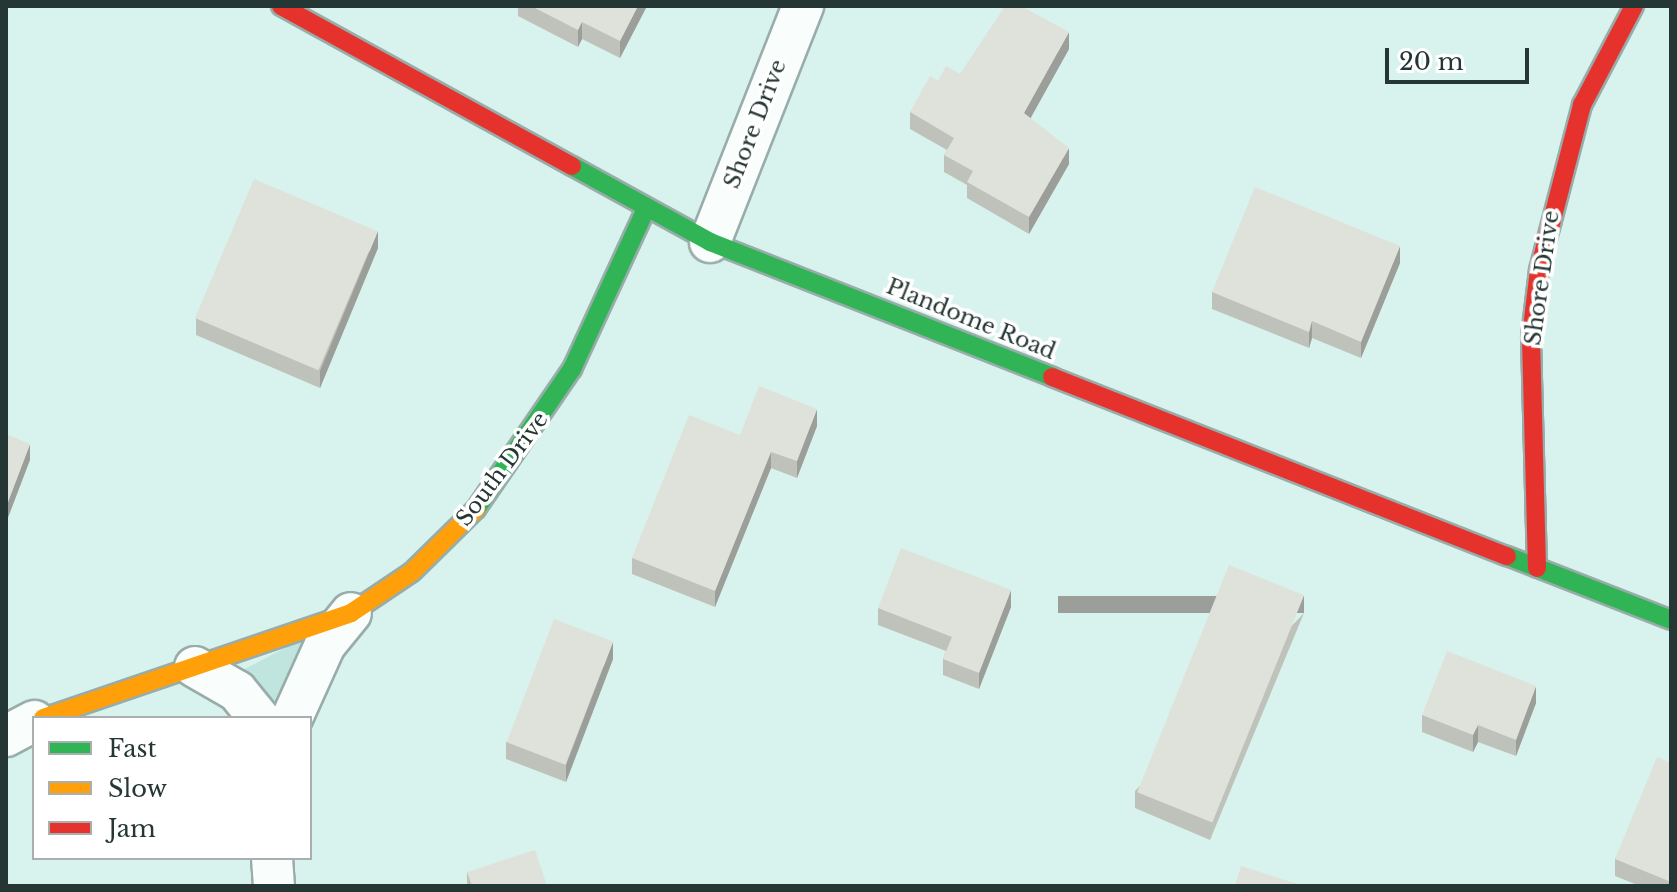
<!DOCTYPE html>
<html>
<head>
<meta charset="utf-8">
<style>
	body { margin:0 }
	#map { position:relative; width:1677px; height:892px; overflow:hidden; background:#d8f2ed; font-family:"Libre Baskerville",serif }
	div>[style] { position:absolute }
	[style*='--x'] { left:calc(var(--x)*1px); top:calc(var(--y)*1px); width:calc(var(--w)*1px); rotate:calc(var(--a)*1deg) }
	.green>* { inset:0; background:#c0e5de }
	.roads { filter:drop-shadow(2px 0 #98aca9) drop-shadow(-2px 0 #98aca9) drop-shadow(0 2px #98aca9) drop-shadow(0 -2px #98aca9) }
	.street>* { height:40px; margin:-20px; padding:0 20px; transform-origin:20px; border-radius:20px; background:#f9fdfc }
	.fast>* { height:18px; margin:-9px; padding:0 9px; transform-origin:9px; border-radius:9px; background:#30b455 }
	.slow>* { height:18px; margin:-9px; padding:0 9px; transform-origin:9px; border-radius:9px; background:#ff9f0a }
	.jam>* { height:18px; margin:-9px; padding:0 9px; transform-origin:9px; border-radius:9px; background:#e5322d }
	.wall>* { inset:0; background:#bfc2bb }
	.shaded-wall>* { inset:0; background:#9b9e99; transform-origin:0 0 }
	.building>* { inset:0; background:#dee2da; transform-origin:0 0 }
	span { translate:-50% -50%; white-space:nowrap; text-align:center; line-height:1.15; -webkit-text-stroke:7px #fff; paint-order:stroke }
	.street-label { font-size:22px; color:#253734 }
	.frame { position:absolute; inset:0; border:8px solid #253734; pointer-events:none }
	.legend { position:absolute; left:32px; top:716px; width:280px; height:144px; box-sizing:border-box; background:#fff; border:2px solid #a8afae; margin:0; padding:10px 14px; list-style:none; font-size:24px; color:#253734 }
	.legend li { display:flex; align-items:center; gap:16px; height:40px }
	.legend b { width:40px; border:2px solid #a8afae }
	.scale { position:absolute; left:1385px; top:48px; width:144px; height:36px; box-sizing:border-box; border:4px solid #253734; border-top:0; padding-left:10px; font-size:24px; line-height:28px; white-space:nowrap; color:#253734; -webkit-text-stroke:6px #fff; paint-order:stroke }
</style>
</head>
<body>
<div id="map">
	<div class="green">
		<div style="clip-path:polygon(351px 613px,292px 718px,224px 680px)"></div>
	</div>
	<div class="roads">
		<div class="street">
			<div style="--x:710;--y:242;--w:254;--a:-68.5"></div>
			<div style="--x:195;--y:667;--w:48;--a:29.7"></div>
			<div style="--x:237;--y:691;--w:35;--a:51"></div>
			<div style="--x:292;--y:718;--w:80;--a:-65.7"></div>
			<div style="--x:325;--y:645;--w:41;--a:-50.9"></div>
			<div style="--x:6;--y:736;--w:32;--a:-28"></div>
			<div style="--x:272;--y:858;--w:28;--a:86"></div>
		</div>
		<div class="fast">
			<div style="--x:572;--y:166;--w:158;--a:28.8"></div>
			<div style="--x:710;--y:242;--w:368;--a:21.5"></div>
			<div style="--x:476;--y:509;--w:170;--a:-55.6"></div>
			<div style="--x:572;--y:369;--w:174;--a:-65.2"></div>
			<div style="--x:1507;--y:556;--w:176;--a:21.3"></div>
		</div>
		<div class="slow">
			<div style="--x:43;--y:718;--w:325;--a:-18.8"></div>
			<div style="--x:351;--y:613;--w:73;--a:-33.9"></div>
			<div style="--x:412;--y:572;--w:90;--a:-44.5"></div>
		</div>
		<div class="jam">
			<div style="--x:281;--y:6;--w:332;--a:28.8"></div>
			<div style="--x:1052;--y:377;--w:489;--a:21.5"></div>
			<div style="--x:1537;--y:568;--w:232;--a:-91.5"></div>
			<div style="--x:1531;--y:336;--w:66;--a:-83.1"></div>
			<div style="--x:1539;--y:270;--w:171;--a:-75.4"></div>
			<div style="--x:1582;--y:105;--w:112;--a:-62.3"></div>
		</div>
	</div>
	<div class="wall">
		<div style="clip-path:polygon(518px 6px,647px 6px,620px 58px,582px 39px,578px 47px,518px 16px)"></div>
		<div style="clip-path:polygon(1069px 49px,1030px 118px,1069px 164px,1029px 234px,967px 198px,967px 185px,944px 172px,944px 155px,947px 150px,910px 129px,910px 112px,938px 81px,960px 74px)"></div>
		<div style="clip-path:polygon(378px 248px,320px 388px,196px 335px,196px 318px)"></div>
		<div style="clip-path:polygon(1400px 263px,1361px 358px,1312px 338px,1309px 348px,1212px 309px,1212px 292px)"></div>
		<div style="clip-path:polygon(817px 426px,797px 478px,771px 468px,715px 607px,632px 574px,632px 558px,740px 435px)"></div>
		<div style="clip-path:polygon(1011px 607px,979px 689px,943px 675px,943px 659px,946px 651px,878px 625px,878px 608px)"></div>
		<div style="clip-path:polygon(1304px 613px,1210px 840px,1135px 808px,1135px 791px)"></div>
		<div style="clip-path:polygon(613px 659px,566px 782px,506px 759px,506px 742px)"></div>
		<div style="clip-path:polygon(1536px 703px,1516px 756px,1478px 742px,1473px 752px,1422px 732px,1422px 715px)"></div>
		<div style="clip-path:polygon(1671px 763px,1671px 886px,1640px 886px,1615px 876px,1615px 859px)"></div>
		<div style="clip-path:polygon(467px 872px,547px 886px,467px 886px)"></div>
	</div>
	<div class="shaded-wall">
		<div style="clip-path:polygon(638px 6px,647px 6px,620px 58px,620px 41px)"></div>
		<div style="clip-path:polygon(582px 22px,582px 39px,578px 47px,578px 30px)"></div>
		<div style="clip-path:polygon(1069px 32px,1069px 49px,1024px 130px,1024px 113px)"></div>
		<div style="clip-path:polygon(1069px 148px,1069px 164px,1029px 234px,1029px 217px)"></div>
		<div style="clip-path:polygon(378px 231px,378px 248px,320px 388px,320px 371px)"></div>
		<div style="clip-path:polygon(1400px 246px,1400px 263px,1361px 358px,1361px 342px)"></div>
		<div style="clip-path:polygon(1312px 321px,1312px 338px,1309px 348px,1309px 332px)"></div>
		<div style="clip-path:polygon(817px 409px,817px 426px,797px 478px,797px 461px)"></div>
		<div style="clip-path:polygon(30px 444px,30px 460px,6px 523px,6px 507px)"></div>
		<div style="clip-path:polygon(771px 452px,771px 468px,715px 607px,715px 591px)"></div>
		<div style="clip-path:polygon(1011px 590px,1011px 607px,979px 689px,979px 673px)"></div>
		<div style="left:1304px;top:596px;width:17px;height:246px;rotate:90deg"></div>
		<div style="clip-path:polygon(613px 642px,613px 659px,566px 782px,566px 765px)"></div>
		<div style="clip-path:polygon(1536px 686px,1536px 703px,1516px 756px,1516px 740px)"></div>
		<div style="clip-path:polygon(1478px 725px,1478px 742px,1473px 752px,1473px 735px)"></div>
	</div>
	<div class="building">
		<div style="clip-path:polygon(531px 6px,638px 6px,620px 41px,582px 22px,578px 30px)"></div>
		<div style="clip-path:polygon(1005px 6px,1021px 6px,1069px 32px,1024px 113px,1069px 148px,1029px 217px,967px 182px,973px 171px,944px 155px,954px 138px,910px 112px,930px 76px,938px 81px,946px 66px,960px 74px)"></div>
		<div style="left:254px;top:179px;width:134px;height:151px;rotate:23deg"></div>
		<div style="clip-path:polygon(1255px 187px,1400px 246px,1361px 342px,1312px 321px,1309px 332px,1212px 292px)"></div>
		<div style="clip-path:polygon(759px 386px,817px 409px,797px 461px,771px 452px,715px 591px,632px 558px,689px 415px,740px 435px)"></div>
		<div style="clip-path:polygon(6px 434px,30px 444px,6px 507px)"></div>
		<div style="clip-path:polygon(901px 548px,1011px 590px,979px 673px,943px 659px,952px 637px,878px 608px)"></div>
		<div style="left:1229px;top:565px;width:81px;height:245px;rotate:22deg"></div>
		<div style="left:554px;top:619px;width:63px;height:132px;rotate:21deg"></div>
		<div style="clip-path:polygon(1447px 651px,1536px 686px,1516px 740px,1478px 725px,1473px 735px,1422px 715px)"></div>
		<div style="clip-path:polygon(1657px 757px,1671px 763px,1671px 882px,1615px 859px)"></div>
		<div style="clip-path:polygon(535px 850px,547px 886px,472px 886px,467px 872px)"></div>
		<div style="clip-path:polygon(1241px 866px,1304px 886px,1235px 886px)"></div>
	</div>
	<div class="street-label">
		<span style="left:755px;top:124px;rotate:-69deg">Shore Drive</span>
		<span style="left:1542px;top:278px;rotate:-82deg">Shore Drive</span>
		<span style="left:971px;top:319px;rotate:22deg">Plandome Road</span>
		<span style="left:502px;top:469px;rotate:-53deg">South Drive</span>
	</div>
	<div class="frame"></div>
	<ul class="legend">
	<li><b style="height:10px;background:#30b455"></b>Fast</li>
	<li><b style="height:10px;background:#ff9f0a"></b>Slow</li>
	<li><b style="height:10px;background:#e5322d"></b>Jam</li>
	</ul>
	<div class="scale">20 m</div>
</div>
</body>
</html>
